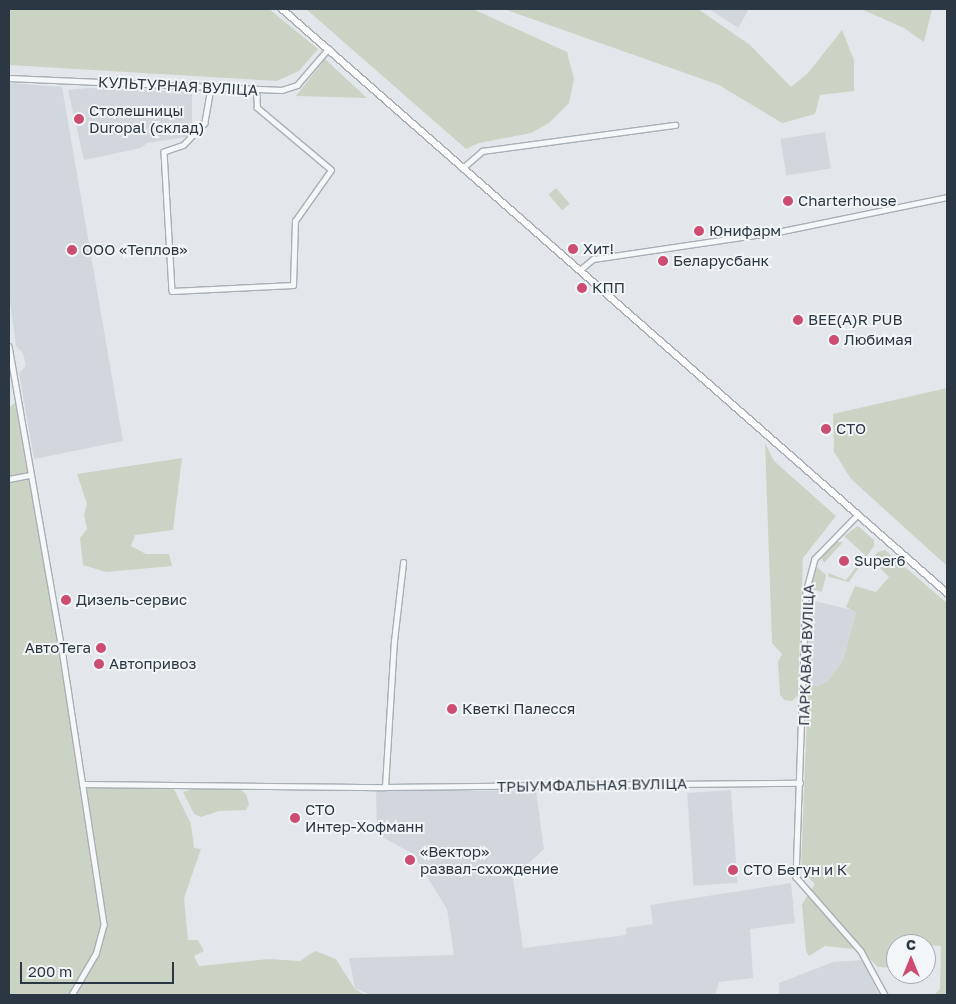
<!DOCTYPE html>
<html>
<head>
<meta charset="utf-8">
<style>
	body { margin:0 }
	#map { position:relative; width:956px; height:1004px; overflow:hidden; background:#e3e7eb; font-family:"Golos Text",sans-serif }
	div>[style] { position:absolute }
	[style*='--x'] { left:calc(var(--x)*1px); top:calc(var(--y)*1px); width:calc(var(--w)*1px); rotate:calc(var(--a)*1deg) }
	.built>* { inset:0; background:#d1d7dd; transform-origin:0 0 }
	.green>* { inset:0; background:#cbd4c4; transform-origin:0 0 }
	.roads { filter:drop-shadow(1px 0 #a8afb5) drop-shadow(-1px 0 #a8afb5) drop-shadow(0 1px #a8afb5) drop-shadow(0 -1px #a8afb5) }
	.minor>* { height:4.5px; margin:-2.25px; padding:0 2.25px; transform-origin:2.25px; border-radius:2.25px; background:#f6f7f9 }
	.secondary>* { height:6px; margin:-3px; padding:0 3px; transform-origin:3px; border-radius:3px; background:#fff }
	.dots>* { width:14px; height:14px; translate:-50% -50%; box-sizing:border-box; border:2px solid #f3f6f8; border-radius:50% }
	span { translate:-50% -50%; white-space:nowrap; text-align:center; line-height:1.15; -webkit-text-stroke:4px #f3f6f8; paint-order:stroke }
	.street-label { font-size:15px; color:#2b3743 }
	.poi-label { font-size:15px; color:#2b3743 }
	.left { translate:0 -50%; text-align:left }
	.right { translate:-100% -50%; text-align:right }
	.frame { position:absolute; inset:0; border:10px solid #2b3743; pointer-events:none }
	.north { position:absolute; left:886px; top:934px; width:50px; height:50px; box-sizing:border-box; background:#f3f6f8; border:1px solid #a3aab0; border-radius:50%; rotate:0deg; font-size:14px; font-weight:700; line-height:20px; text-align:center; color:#2b3743 }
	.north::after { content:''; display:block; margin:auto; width:18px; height:22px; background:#cc4c72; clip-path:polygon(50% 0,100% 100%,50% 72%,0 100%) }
	.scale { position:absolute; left:20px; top:962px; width:154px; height:22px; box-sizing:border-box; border:2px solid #2b3743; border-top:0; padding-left:6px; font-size:15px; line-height:18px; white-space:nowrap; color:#2b3743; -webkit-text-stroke:4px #f3f6f8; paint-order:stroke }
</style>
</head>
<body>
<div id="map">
	<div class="built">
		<div style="clip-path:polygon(709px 9px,749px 9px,738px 28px)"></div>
		<div style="clip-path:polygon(9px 83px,62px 87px,123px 441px,34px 459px,19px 373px,26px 366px,23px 353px,16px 346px,9px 295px)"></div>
		<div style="clip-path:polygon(89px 88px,192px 92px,192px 136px,147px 143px,141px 148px,84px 160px,68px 90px)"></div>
		<div style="left:825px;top:132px;width:37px;height:45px;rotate:81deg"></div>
		<div style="clip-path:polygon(810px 600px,856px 611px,843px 660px,828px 681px,818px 686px,806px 686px)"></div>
		<div style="clip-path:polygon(376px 790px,536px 791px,544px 849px,513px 878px,523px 948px,626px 935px,626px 928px,653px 924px,650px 905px,791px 883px,795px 923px,750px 929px,753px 978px,719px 982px,715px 995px,370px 995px,355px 988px,349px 958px,454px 955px,447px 909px,413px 854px,377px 834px)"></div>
		<div style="left:731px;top:790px;width:93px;height:44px;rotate:86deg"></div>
		<div style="clip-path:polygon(863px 960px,879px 995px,779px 995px,779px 983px,833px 962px)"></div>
	</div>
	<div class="green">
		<div style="clip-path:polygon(9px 9px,269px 9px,318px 49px,299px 71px,277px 81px,9px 65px)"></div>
		<div style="clip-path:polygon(306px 9px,473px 9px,567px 52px,574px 79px,569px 103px,549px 123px,531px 133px,479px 143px,466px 149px)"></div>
		<div style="clip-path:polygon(504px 9px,698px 9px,750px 45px,791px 87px,808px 73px,842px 30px,854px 60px,854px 91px,820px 95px,815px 114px,782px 123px,719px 85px)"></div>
		<div style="clip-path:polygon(861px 9px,932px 9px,924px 42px,904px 28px)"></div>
		<div style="clip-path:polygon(325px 59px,367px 98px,296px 96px)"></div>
		<div style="left:556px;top:188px;width:21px;height:10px;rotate:49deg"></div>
		<div style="clip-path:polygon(947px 388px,947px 566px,851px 479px,834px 452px,833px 414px)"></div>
		<div style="clip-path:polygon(18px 401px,82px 784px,172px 785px,191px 824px,194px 848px,201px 849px,184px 898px,188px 940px,198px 940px,204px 951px,194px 956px,199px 966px,268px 959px,300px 961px,315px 951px,336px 959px,355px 989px,365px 995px,9px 995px,9px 407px)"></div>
		<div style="clip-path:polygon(765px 443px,774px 461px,836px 516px,803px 558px,798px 695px,792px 701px,784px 700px,780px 695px,778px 662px,782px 654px,772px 643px)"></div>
		<div style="clip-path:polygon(182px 458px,173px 530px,135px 535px,131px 546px,146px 554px,169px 554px,172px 566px,106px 572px,83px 565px,80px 538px,87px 529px,84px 515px,87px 504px,77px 474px)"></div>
		<div style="clip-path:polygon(858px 526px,874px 540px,874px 546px,849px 582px,829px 577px,828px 573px,846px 580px,865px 555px,844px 536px)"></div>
		<div style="clip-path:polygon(837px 542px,843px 542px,824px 563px,820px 555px)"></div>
		<div style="clip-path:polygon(885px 550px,947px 603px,947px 995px,934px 995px,940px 989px,941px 946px,896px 944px,896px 965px,893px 968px,878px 967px,861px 951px,853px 949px,825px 946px,809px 956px,806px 951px,802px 904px,815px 884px,801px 870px,808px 686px,818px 686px,828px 681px,843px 660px,856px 612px,846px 607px,855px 586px,876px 592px,889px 577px,871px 559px,878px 552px)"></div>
		<div style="clip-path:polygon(815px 565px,826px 575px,822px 592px,809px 588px)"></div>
		<div style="clip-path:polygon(194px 789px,241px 790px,246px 794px,249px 804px,246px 810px,219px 811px,201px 817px,194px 814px,183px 792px)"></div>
	</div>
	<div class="roads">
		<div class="minor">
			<div style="--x:9;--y:78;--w:273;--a:2.5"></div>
			<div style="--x:282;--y:90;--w:16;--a:-18"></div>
			<div style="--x:297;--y:85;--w:48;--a:-49.3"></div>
			<div style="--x:211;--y:88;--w:36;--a:100"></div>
			<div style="--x:205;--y:123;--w:30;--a:134"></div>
			<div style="--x:184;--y:145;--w:21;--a:161"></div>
			<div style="--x:164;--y:152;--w:139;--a:86.7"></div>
			<div style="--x:172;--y:291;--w:121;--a:-2.8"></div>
			<div style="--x:293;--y:285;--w:64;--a:-88.2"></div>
			<div style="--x:295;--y:221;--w:62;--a:-54.8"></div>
			<div style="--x:331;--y:170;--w:97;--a:-140"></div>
			<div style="--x:257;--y:108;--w:18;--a:-93"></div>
			<div style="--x:465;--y:166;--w:23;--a:-41"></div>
			<div style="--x:482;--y:151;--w:195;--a:-7.7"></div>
			<div style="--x:580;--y:270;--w:17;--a:-40"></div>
			<div style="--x:593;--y:259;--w:191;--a:-8.4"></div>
			<div style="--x:782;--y:231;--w:168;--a:-11.6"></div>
			<div style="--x:9;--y:346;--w:315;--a:80.1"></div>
			<div style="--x:63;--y:656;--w:272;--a:81.3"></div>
			<div style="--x:104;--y:925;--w:30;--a:105"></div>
			<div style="--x:96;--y:954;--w:48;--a:120.3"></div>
			<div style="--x:9;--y:479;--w:21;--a:-11"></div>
			<div style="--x:858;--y:515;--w:62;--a:134.3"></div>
			<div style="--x:815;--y:559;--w:34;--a:105"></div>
			<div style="--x:806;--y:592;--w:285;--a:92"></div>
			<div style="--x:796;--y:877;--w:98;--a:48.7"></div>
			<div style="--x:861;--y:951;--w:50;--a:61.4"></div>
			<div style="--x:82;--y:784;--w:303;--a:0.6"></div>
			<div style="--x:385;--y:787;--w:415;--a:-0.6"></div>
			<div style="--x:385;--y:787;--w:146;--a:-86.5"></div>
			<div style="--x:394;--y:641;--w:79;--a:-83.4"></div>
		</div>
		<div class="secondary">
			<div style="--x:282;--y:9;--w:885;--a:41.29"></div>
		</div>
	</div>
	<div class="dots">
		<div style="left:79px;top:119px;background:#cc4c72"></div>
		<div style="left:788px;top:201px;background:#cc4c72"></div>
		<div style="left:699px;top:231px;background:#cc4c72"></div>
		<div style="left:573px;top:249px;background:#cc4c72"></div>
		<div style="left:72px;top:250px;background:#cc4c72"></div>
		<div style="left:663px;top:261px;background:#cc4c72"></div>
		<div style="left:582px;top:288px;background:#cc4c72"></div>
		<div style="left:798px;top:320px;background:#cc4c72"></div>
		<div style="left:834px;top:340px;background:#cc4c72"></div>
		<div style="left:826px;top:429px;background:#cc4c72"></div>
		<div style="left:844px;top:561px;background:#cc4c72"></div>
		<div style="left:66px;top:600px;background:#cc4c72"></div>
		<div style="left:101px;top:648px;background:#cc4c72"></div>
		<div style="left:99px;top:664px;background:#cc4c72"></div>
		<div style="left:452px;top:709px;background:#cc4c72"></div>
		<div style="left:295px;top:818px;background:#cc4c72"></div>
		<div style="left:410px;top:860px;background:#cc4c72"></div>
		<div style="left:733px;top:870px;background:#cc4c72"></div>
	</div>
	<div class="street-label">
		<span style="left:178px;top:86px;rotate:3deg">КУЛЬТУРНАЯ ВУЛІЦА</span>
		<span style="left:806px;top:655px;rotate:-88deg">ПАРКАВАЯ ВУЛІЦА</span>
		<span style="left:592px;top:785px;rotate:-1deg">ТРЫУМФАЛЬНАЯ ВУЛІЦА</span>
	</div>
	<div class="poi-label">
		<span class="left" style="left:89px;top:119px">Столешницы<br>Duropal (склад)</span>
		<span class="left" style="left:798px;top:201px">Charterhouse</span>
		<span class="left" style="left:709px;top:231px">Юнифарм</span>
		<span class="left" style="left:583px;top:249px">Хит!</span>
		<span class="left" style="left:82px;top:250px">ООО «Теплов»</span>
		<span class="left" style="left:673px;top:261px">Беларусбанк</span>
		<span class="left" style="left:592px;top:288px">КПП</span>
		<span class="left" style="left:808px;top:320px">BEE(A)R PUB</span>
		<span class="left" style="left:844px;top:340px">Любимая</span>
		<span class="left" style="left:836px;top:429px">СТО</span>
		<span class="left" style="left:854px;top:561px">Super6</span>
		<span class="left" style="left:76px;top:600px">Дизель-сервис</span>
		<span class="right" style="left:91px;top:648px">АвтоТега</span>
		<span class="left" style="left:109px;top:664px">Автопривоз</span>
		<span class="left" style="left:462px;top:709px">Кветкі Палесся</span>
		<span class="left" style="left:305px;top:818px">СТО<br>Интер-Хофманн</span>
		<span class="left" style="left:420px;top:860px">«Вектор»<br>развал-схождение</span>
		<span class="left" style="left:743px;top:870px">СТО Бегун и К</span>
	</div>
	<div class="frame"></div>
	<div class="north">С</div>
	<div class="scale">200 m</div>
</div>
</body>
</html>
